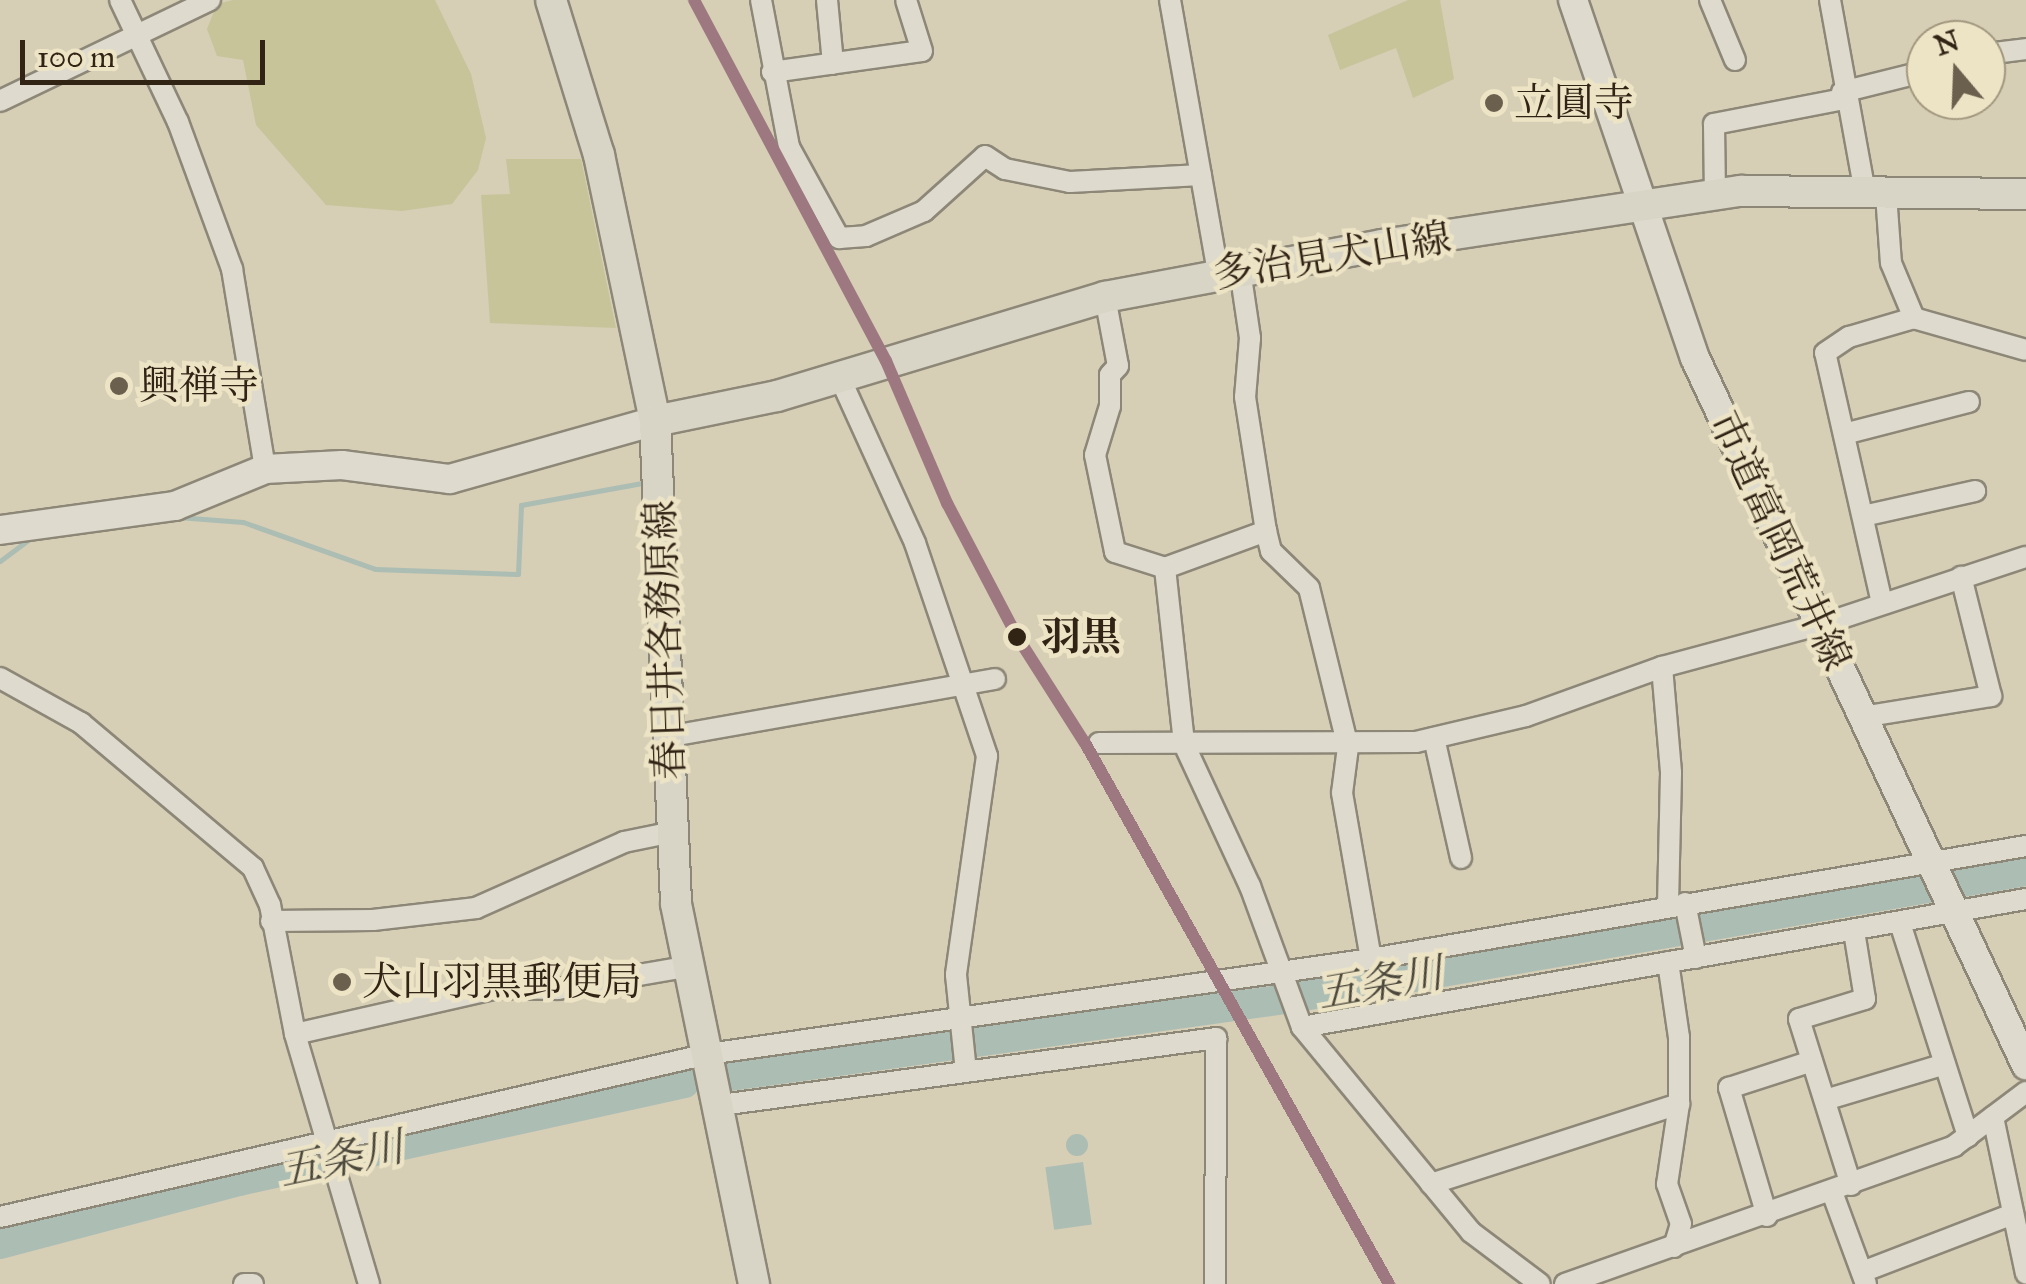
<!DOCTYPE html>
<html>
<head>
<meta charset="utf-8">
<style>
	body { margin:0 }
	#map { position:relative; width:2026px; height:1284px; overflow:hidden; background:#d6ceb5; font-family:"IM FELL Great Primer","Noto Serif JP",serif }
	div>[style] { position:absolute }
	[style*='--x'] { left:calc(var(--x)*1px); top:calc(var(--y)*1px); width:calc(var(--w)*1px); rotate:calc(var(--a)*1deg) }
	.green>* { inset:0; background:#c7c49a }
	.water>* { inset:0; background:#acbdb4; transform-origin:0 0 }
	.round { border-radius:50% }
	.stream>* { height:5px; margin:-2.5px; padding:0 2.5px; transform-origin:2.5px; border-radius:2.5px; background:#acbdb4 }
	.river>* { height:30px; margin:-15px; padding:0 15px; transform-origin:15px; border-radius:15px; background:#acbdb4 }
	.roads { filter:drop-shadow(2px 0 #8d8778) drop-shadow(-2px 0 #8d8778) drop-shadow(0 2px #8d8778) drop-shadow(0 -2px #8d8778) }
	.street>* { height:20px; margin:-10px; padding:0 10px; transform-origin:10px; border-radius:10px; background:#dedbce }
	.secondary>* { height:28px; margin:-14px; padding:0 14px; transform-origin:14px; border-radius:14px; background:#dedbce }
	.primary>* { height:30px; margin:-15px; padding:0 15px; transform-origin:15px; border-radius:15px; background:#d9d5c6 }
	.rail-1>* { height:12px; margin:-6px; padding:0 6px; transform-origin:6px; border-radius:6px; background:#9e7880 }
	.dots>* { width:28px; height:28px; translate:-50% -50%; box-sizing:border-box; border:5px solid #ede4c6; border-radius:50% }
	span { translate:-50% -50%; white-space:nowrap; text-align:center; line-height:1.15; -webkit-text-stroke:9px #ede4c6; paint-order:stroke }
	.poi-label { font-size:40px; color:#322415 }
	.left { translate:0 -50%; text-align:left }
	.street-label { font-size:40px; color:#322415 }
	.stop-label { font-size:40px; color:#322415; font-weight:700 }
	.water-label { font-size:42px; color:#4c483c; font-style:italic }
	.north { position:absolute; left:1906px; top:20px; width:100px; height:100px; box-sizing:border-box; background:#ede4c6; border:2px solid #a2977f; border-radius:50%; rotate:341deg; font-size:28px; font-weight:700; line-height:40px; text-align:center; color:#322415 }
	.north::after { content:''; display:block; margin:auto; width:35px; height:45px; background:#6b604d; clip-path:polygon(50% 0,100% 100%,50% 72%,0 100%) }
	.scale { position:absolute; left:20px; top:40px; width:245px; height:45px; box-sizing:border-box; border:5px solid #322415; border-top:0; padding-left:12px; font-size:30px; line-height:35px; white-space:nowrap; color:#322415; -webkit-text-stroke:8px #ede4c6; paint-order:stroke }
</style>
</head>
<body>
<div id="map">
	<div class="green">
		<div style="clip-path:polygon(233px 0,435px 0,471px 74px,486px 138px,478px 170px,452px 204px,402px 211px,326px 205px,256px 125px,243px 60px,217px 56px,207px 29px,217px 4px)"></div>
		<div style="clip-path:polygon(1408px 0,1440px 0,1454px 79px,1413px 98px,1396px 48px,1340px 70px,1328px 35px)"></div>
		<div style="clip-path:polygon(506px 159px,581px 159px,616px 328px,490px 323px,481px 195px,510px 194px)"></div>
	</div>
	<div class="water">
		<div class="round" style="left:1066px;top:1134px;width:22px;height:22px"></div>
		<div style="left:1083px;top:1162px;width:63px;height:38px;rotate:82deg"></div>
	</div>
	<div class="stream">
		<div style="--x:178;--y:517;--w:65;--a:4.4"></div>
		<div style="--x:243;--y:522;--w:140;--a:19.6"></div>
		<div style="--x:375;--y:569;--w:143;--a:2"></div>
		<div style="--x:518;--y:574;--w:69;--a:-87.5"></div>
		<div style="--x:521;--y:505;--w:123;--a:-10.3"></div>
		<div style="--x:0;--y:561;--w:38;--a:-37"></div>
	</div>
	<div class="river">
		<div style="--x:730;--y:1076;--w:567;--a:-7.9"></div>
		<div style="--x:1292;--y:998;--w:745;--a:-9.82"></div>
		<div style="--x:0;--y:1244;--w:247;--a:-14.8"></div>
		<div style="--x:239;--y:1181;--w:456;--a:-12.4"></div>
	</div>
	<div class="roads">
		<div class="street">
			<div style="--x:120;--y:0;--w:135;--a:64.6"></div>
			<div style="--x:178;--y:122;--w:157;--a:69.8"></div>
			<div style="--x:232;--y:269;--w:203;--a:80.6"></div>
			<div style="--x:761;--y:0;--w:150;--a:79.2"></div>
			<div style="--x:789;--y:147;--w:104;--a:61.2"></div>
			<div style="--x:839;--y:238;--w:27;--a:-4"></div>
			<div style="--x:866;--y:236;--w:63;--a:-23.3"></div>
			<div style="--x:924;--y:211;--w:82;--a:-42"></div>
			<div style="--x:985;--y:156;--w:24;--a:33"></div>
			<div style="--x:1005;--y:169;--w:66;--a:11.3"></div>
			<div style="--x:1070;--y:182;--w:131;--a:-3.1"></div>
			<div style="--x:827;--y:0;--w:64;--a:84.6"></div>
			<div style="--x:1170;--y:0;--w:277;--a:80"></div>
			<div style="--x:1710;--y:0;--w:65;--a:67.4"></div>
			<div style="--x:1830;--y:0;--w:196;--a:79.7"></div>
			<div style="--x:1986;--y:54;--w:40;--a:-7.1"></div>
			<div style="--x:772;--y:72;--w:151;--a:-8"></div>
			<div style="--x:922;--y:51;--w:53;--a:-107.4"></div>
			<div style="--x:1842;--y:92;--w:87;--a:-14"></div>
			<div style="--x:0;--y:101;--w:233;--a:-25.7"></div>
			<div style="--x:1886;--y:194;--w:69;--a:85.9"></div>
			<div style="--x:1891;--y:263;--w:60;--a:67.3"></div>
			<div style="--x:1914;--y:318;--w:116;--a:15.9"></div>
			<div style="--x:1715;--y:196;--w:72;--a:-90.8"></div>
			<div style="--x:1714;--y:124;--w:132;--a:-10.9"></div>
			<div style="--x:1240;--y:270;--w:69;--a:81.6"></div>
			<div style="--x:1250;--y:338;--w:59;--a:94.8"></div>
			<div style="--x:1245;--y:397;--w:136;--a:81.1"></div>
			<div style="--x:1266;--y:531;--w:21;--a:76"></div>
			<div style="--x:1271;--y:551;--w:53;--a:44.2"></div>
			<div style="--x:1309;--y:588;--w:164;--a:76.2"></div>
			<div style="--x:1348;--y:747;--w:46;--a:97.4"></div>
			<div style="--x:1342;--y:793;--w:169;--a:80.1"></div>
			<div style="--x:1105;--y:297;--w:70;--a:79.3"></div>
			<div style="--x:1118;--y:366;--w:12;--a:132"></div>
			<div style="--x:1110;--y:375;--w:31;--a:90"></div>
			<div style="--x:1110;--y:406;--w:51;--a:107"></div>
			<div style="--x:1095;--y:455;--w:99;--a:78.3"></div>
			<div style="--x:1115;--y:552;--w:52;--a:17.7"></div>
			<div style="--x:1165;--y:568;--w:108;--a:-20.1"></div>
			<div style="--x:839;--y:376;--w:183;--a:65.5"></div>
			<div style="--x:915;--y:543;--w:225;--a:71.3"></div>
			<div style="--x:987;--y:756;--w:221;--a:98.1"></div>
			<div style="--x:956;--y:975;--w:97;--a:84.1"></div>
			<div style="--x:1844;--y:434;--w:129;--a:-14.4"></div>
			<div style="--x:1863;--y:516;--w:115;--a:-12.6"></div>
			<div style="--x:1165;--y:568;--w:177;--a:83.8"></div>
			<div style="--x:1184;--y:744;--w:157;--a:65.1"></div>
			<div style="--x:1250;--y:886;--w:150;--a:69.8"></div>
			<div style="--x:1302;--y:1027;--w:266;--a:50.5"></div>
			<div style="--x:1471;--y:1232;--w:86;--a:37"></div>
			<div style="--x:1882;--y:603;--w:256;--a:-102.8"></div>
			<div style="--x:1825;--y:353;--w:29;--a:-34"></div>
			<div style="--x:1849;--y:337;--w:68;--a:-16.3"></div>
			<div style="--x:1662;--y:667;--w:106;--a:85.1"></div>
			<div style="--x:1671;--y:773;--w:133;--a:91.3"></div>
			<div style="--x:0;--y:678;--w:93;--a:29.1"></div>
			<div style="--x:81;--y:723;--w:225;--a:40.1"></div>
			<div style="--x:253;--y:868;--w:41;--a:65.3"></div>
			<div style="--x:270;--y:905;--w:131;--a:79"></div>
			<div style="--x:295;--y:1034;--w:261;--a:73.5"></div>
			<div style="--x:1862;--y:717;--w:131;--a:-9.2"></div>
			<div style="--x:1991;--y:696;--w:123;--a:-104.1"></div>
			<div style="--x:666;--y:737;--w:334;--a:-10"></div>
			<div style="--x:1434;--y:738;--w:123;--a:77.3"></div>
			<div style="--x:1099;--y:743;--w:317;--a:-0.2"></div>
			<div style="--x:1416;--y:742;--w:113;--a:-13.3"></div>
			<div style="--x:1526;--y:716;--w:145;--a:-19.8"></div>
			<div style="--x:1662;--y:667;--w:176;--a:-15.1"></div>
			<div style="--x:1832;--y:621;--w:204;--a:-18.3"></div>
			<div style="--x:1685;--y:903;--w:56;--a:78.7"></div>
			<div style="--x:271;--y:921;--w:102;--a:-0.6"></div>
			<div style="--x:373;--y:920;--w:104;--a:-6.6"></div>
			<div style="--x:476;--y:908;--w:162;--a:-24"></div>
			<div style="--x:624;--y:842;--w:50;--a:-11.5"></div>
			<div style="--x:1900;--y:923;--w:224;--a:72.3"></div>
			<div style="--x:1668;--y:962;--w:76;--a:81.7"></div>
			<div style="--x:1679;--y:1037;--w:67;--a:90"></div>
			<div style="--x:1679;--y:1104;--w:81;--a:98.5"></div>
			<div style="--x:1667;--y:1184;--w:42;--a:70.7"></div>
			<div style="--x:1681;--y:1224;--w:24;--a:107"></div>
			<div style="--x:1302;--y:1027;--w:735;--a:-10.03"></div>
			<div style="--x:295;--y:1034;--w:208;--a:-12.8"></div>
			<div style="--x:498;--y:988;--w:60;--a:1"></div>
			<div style="--x:558;--y:989;--w:130;--a:-9.8"></div>
			<div style="--x:1825;--y:1100;--w:125;--a:-16.7"></div>
			<div style="--x:721;--y:1105;--w:500;--a:-7.7"></div>
			<div style="--x:1216;--y:1038;--w:246;--a:90.2"></div>
			<div style="--x:1993;--y:1117;--w:160;--a:78.1"></div>
			<div style="--x:1431;--y:1184;--w:261;--a:-17.9"></div>
			<div style="--x:1851;--y:1185;--w:174;--a:-107.4"></div>
			<div style="--x:1799;--y:1019;--w:69;--a:-16.9"></div>
			<div style="--x:1865;--y:999;--w:69;--a:-99.2"></div>
			<div style="--x:1832;--y:1192;--w:98;--a:69.7"></div>
			<div style="--x:1767;--y:1216;--w:134;--a:-106.5"></div>
			<div style="--x:1729;--y:1088;--w:87;--a:-18"></div>
			<div style="--x:0;--y:1217;--w:727;--a:-12.97"></div>
			<div style="--x:708;--y:1054;--w:670;--a:-8.15"></div>
			<div style="--x:1371;--y:959;--w:665;--a:-9.79"></div>
			<div style="--x:1862;--y:1272;--w:162;--a:-21"></div>
			<div style="--x:244;--y:1284;--w:9;--a:0"></div>
			<div style="--x:1565;--y:1284;--w:413;--a:-19.5"></div>
			<div style="--x:1954;--y:1146;--w:90;--a:-36.9"></div>
		</div>
		<div class="secondary">
			<div style="--x:1573;--y:0;--w:378;--a:71.2"></div>
			<div style="--x:1695;--y:358;--w:781;--a:64.91"></div>
			<div style="--x:0;--y:530;--w:177;--a:-7.8"></div>
			<div style="--x:175;--y:506;--w:97;--a:-22.3"></div>
			<div style="--x:265;--y:469;--w:77;--a:-3"></div>
			<div style="--x:342;--y:465;--w:109;--a:7.4"></div>
			<div style="--x:450;--y:479;--w:213;--a:-15.8"></div>
		</div>
		<div class="primary">
			<div style="--x:551;--y:0;--w:162;--a:72.8"></div>
			<div style="--x:599;--y:155;--w:272;--a:78.1"></div>
			<div style="--x:655;--y:421;--w:483;--a:87.5"></div>
			<div style="--x:676;--y:904;--w:388;--a:78.4"></div>
			<div style="--x:655;--y:421;--w:125;--a:-11.6"></div>
			<div style="--x:777;--y:396;--w:343;--a:-16.8"></div>
			<div style="--x:1105;--y:297;--w:282;--a:-10.6"></div>
			<div style="--x:1382;--y:245;--w:363;--a:-8.6"></div>
			<div style="--x:1741;--y:191;--w:285;--a:0.6"></div>
		</div>
	</div>
	<div class="rail-1">
		<div style="--x:694;--y:0;--w:409;--a:62"></div>
		<div style="--x:886;--y:361;--w:155;--a:66.8"></div>
		<div style="--x:947;--y:503;--w:153;--a:62.3"></div>
		<div style="--x:1018;--y:638;--w:125;--a:57.5"></div>
		<div style="--x:1085;--y:743;--w:621;--a:60.67"></div>
	</div>
	<div class="dots">
		<div style="left:1494px;top:103px;background:#6b604d"></div>
		<div style="left:119px;top:386px;background:#6b604d"></div>
		<div style="left:1017px;top:637px;background:#322415"></div>
		<div style="left:342px;top:982px;background:#6b604d"></div>
	</div>
	<div class="poi-label">
		<span class="left" style="left:1514px;top:103px">立圓寺</span>
		<span class="left" style="left:139px;top:386px">興禅寺</span>
		<span class="left" style="left:362px;top:982px">犬山羽黒郵便局</span>
	</div>
	<div class="street-label">
		<span style="left:1332px;top:256px;rotate:-9deg">多治見犬山線</span>
		<span style="left:1780px;top:541px;rotate:65deg">市道富岡荒井線</span>
		<span style="left:665px;top:640px;rotate:-92deg">春日井各務原線</span>
	</div>
	<div class="stop-label">
		<span class="left" style="left:1041px;top:637px">羽黒</span>
	</div>
	<div class="water-label">
		<span style="left:1380px;top:983px;rotate:-10deg">五条川</span>
		<span style="left:341px;top:1159px;rotate:-12deg">五条川</span>
	</div>
	<div class="north">N</div>
	<div class="scale">100 m</div>
</div>
</body>
</html>
